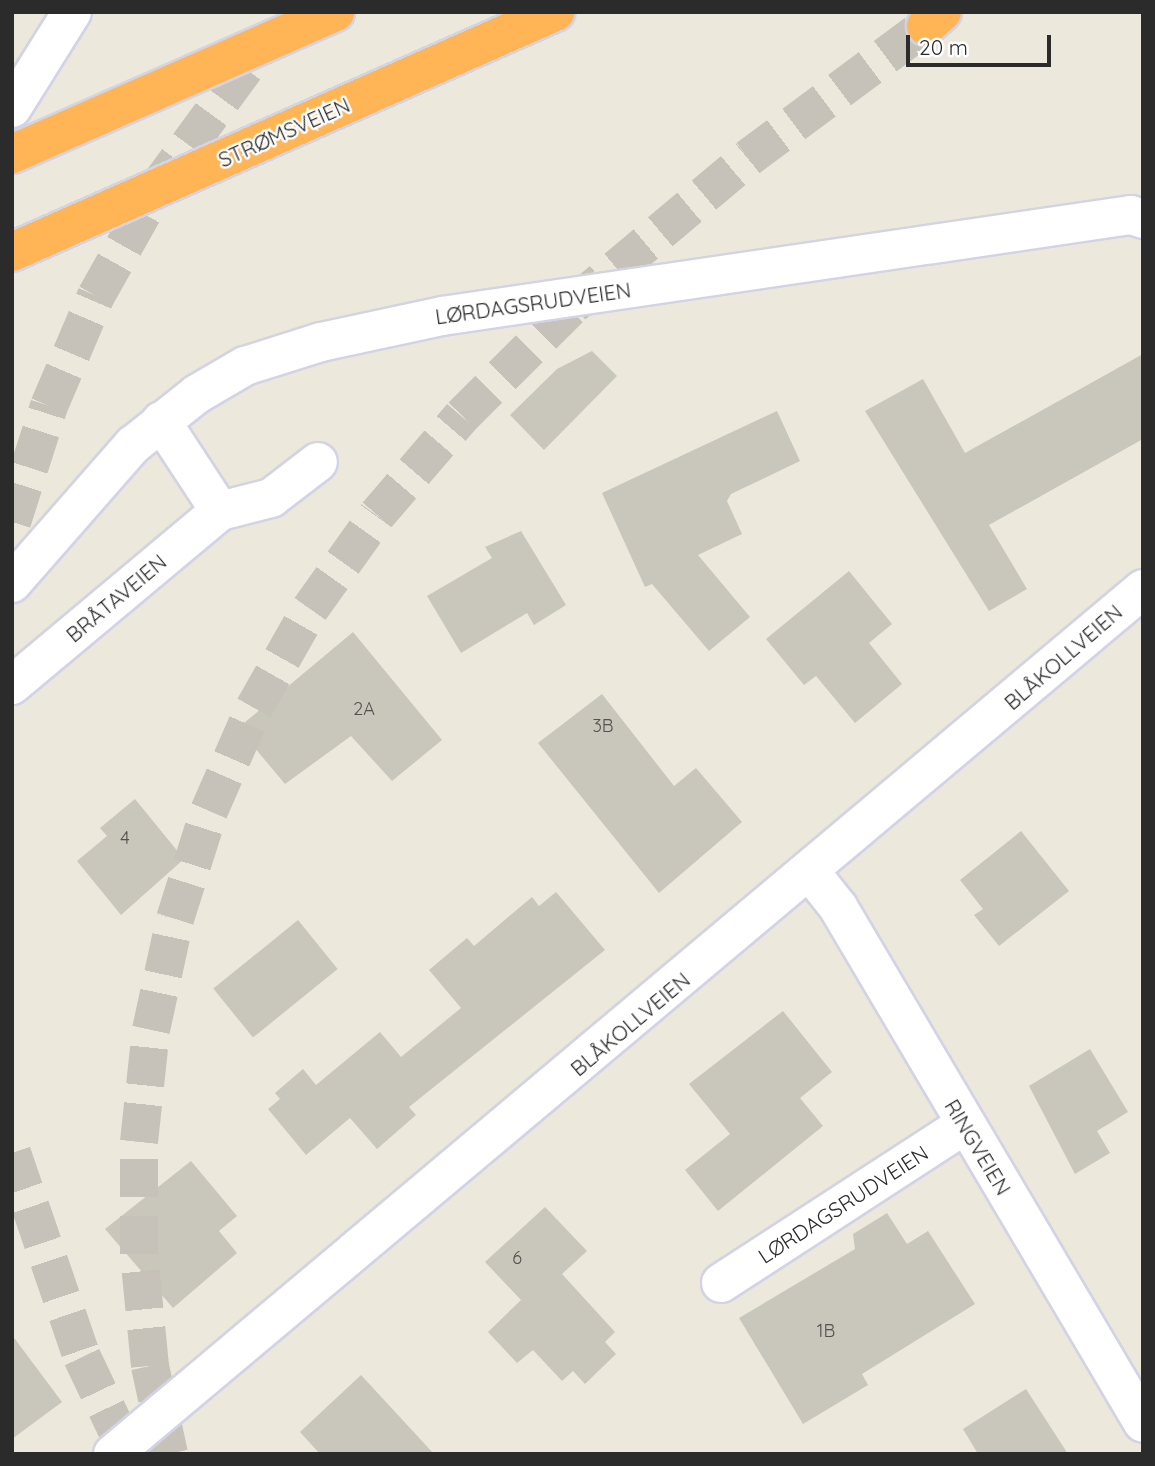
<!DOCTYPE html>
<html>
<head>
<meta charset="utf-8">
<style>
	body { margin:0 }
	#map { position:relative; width:1155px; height:1466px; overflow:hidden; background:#ede8dc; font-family:Quicksand,sans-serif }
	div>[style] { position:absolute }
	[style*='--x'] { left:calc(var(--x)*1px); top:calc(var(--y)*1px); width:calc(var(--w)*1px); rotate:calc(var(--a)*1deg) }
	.building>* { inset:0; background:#c9c6bb; transform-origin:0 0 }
	.highway-tunnel>* { height:38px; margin-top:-19px; transform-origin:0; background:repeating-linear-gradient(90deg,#c6c2b9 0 38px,transparent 0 57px) }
	.roads { filter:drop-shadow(2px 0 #d2d3e4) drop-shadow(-2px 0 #d2d3e4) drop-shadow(0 2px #d2d3e4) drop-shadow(0 -2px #d2d3e4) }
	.street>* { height:38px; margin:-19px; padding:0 19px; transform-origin:19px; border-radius:19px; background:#fff }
	.secondary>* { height:38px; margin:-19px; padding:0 19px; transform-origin:19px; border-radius:19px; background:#fff }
	.highway>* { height:38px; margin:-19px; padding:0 19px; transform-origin:19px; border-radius:19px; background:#ffb455 }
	span { translate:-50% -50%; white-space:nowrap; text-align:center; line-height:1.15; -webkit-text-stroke:5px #fff; paint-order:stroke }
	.number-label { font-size:18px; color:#52524f }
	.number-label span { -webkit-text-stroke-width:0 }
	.street-label { font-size:21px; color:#2b2b2b }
	.frame { position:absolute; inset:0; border:14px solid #2b2b2b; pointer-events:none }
	.scale { position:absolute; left:906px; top:35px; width:145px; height:32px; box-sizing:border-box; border:4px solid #2b2b2b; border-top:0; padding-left:9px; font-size:21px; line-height:24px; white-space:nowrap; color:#2b2b2b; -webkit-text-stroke:5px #fff; paint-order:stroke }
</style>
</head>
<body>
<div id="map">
	<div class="building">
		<div style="clip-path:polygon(592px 351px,617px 376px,544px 450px,510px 415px,557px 369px)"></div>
		<div style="clip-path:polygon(1143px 354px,1143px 439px,989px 525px,1027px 589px,989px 611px,865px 411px,923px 379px,965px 453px)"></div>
		<div style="clip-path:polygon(777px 411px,800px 461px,731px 494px,727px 501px,742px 534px,698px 555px,750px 617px,709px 651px,652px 584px,645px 587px,602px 493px)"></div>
		<div style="clip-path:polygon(521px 531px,566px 605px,534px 625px,527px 613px,461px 653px,427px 596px,492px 558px,485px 547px)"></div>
		<div style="clip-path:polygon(849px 571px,892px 624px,869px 643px,902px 684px,855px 723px,816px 676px,804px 685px,766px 639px)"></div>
		<div style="clip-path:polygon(353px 632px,442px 740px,392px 781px,351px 736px,285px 784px,238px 728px)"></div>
		<div style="clip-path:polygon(602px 694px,674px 786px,696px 768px,742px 822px,659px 893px,538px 743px)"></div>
		<div style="clip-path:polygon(135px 799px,184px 859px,121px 915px,77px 861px,107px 836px,100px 828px)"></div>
		<div style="clip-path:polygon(1021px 831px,1069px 891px,999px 946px,974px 915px,983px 909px,960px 880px)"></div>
		<div style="clip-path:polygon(556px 892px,605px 950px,409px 1107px,416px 1115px,377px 1149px,350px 1118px,306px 1155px,268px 1109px,280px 1099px,275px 1093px,303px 1069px,316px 1085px,380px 1032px,401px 1057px,461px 1008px,429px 970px,467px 938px,474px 946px,532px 897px,539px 906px)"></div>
		<div style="left:298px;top:920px;width:63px;height:109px;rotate:51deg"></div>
		<div style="clip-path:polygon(783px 1011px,832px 1072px,800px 1098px,823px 1126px,718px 1211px,685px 1170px,730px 1134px,689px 1084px)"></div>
		<div style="clip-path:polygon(1090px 1049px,1128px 1112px,1097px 1131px,1110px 1153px,1075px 1174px,1029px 1086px)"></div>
		<div style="clip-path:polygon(191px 1161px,237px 1216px,219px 1231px,237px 1253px,173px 1308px,105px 1229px)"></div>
		<div style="clip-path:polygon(545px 1207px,587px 1251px,562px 1274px,615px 1332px,605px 1342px,616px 1354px,585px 1384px,573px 1371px,562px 1381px,533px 1350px,517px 1363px,488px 1332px,521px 1300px,485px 1262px)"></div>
		<div style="clip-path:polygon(887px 1213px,907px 1244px,928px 1231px,975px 1304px,862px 1374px,868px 1385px,803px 1424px,739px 1318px,855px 1249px,853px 1234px)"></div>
		<div style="clip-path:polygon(12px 1335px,62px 1402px,12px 1439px)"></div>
		<div style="clip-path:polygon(361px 1375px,434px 1454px,320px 1454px,300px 1432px)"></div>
		<div style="clip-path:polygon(1026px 1389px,1068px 1454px,978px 1454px,963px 1429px)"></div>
	</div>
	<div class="highway-tunnel">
		<div style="--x:12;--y:522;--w:122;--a:-72.3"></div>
		<div style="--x:49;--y:406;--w:120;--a:-66.9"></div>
		<div style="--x:96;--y:296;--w:120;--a:-60.7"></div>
		<div style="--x:155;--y:191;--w:190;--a:-53.8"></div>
		<div style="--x:12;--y:1153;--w:216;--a:71.1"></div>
		<div style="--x:82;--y:1357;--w:107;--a:64.6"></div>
		<div style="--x:169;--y:1454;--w:90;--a:-102.2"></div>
		<div style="--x:150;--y:1366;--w:113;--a:-95.6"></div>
		<div style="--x:139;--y:1254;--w:112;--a:-90"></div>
		<div style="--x:139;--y:1142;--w:113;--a:-83.9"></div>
		<div style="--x:151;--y:1030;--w:114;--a:-77.8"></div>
		<div style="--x:175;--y:919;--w:113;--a:-72.5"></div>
		<div style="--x:209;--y:811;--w:112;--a:-66.4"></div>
		<div style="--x:254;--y:708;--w:114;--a:-60.5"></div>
		<div style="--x:310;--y:609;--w:115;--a:-54.5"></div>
		<div style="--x:377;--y:515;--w:130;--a:-49.4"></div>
		<div style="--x:462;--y:416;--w:157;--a:-45"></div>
		<div style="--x:573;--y:305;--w:229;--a:-40"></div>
		<div style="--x:748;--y:158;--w:222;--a:-36.6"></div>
	</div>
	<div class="roads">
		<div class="street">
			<div style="--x:161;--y:421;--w:108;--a:56.8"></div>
			<div style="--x:12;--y:685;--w:271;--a:-39.9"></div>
			<div style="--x:220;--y:511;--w:53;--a:-14.3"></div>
			<div style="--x:271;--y:498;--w:59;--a:-37.5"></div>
			<div style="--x:811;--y:873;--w:43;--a:51.5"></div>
			<div style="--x:838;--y:907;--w:599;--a:59.41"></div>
			<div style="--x:721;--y:1283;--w:290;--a:-33"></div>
			<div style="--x:113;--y:1454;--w:1345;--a:-40.02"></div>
		</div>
		<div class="secondary">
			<div style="--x:12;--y:108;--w:113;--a:-58"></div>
			<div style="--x:12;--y:583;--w:184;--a:-48.8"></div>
			<div style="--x:133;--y:445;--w:82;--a:-38.6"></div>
			<div style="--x:197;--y:394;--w:56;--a:-30.3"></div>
			<div style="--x:245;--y:366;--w:80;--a:-17.5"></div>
			<div style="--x:321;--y:342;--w:124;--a:-12.1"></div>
			<div style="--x:442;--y:316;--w:696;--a:-8.34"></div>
			<div style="--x:1131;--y:215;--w:13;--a:18"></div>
		</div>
		<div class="highway">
			<div style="--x:926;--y:26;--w:21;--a:-41"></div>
			<div style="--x:12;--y:154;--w:353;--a:-23.7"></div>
			<div style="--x:12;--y:252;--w:594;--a:-23.84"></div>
		</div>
	</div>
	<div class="number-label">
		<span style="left:364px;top:709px">2A</span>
		<span style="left:603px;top:726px">3B</span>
		<span style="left:125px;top:838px">4</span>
		<span style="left:517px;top:1258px">6</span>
		<span style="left:826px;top:1331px">1B</span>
	</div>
	<div class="street-label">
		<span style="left:284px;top:132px;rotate:-24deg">STRØMSVEIEN</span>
		<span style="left:533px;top:303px;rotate:-8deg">LØRDAGSRUDVEIEN</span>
		<span style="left:116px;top:598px;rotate:-40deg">BRÅTAVEIEN</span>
		<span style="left:1063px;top:657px;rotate:-41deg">BLÅKOLLVEIEN</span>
		<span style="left:630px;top:1024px;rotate:-40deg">BLÅKOLLVEIEN</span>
		<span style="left:978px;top:1147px;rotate:59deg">RINGVEIEN</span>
		<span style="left:843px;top:1204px;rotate:-33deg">LØRDAGSRUDVEIEN</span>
	</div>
	<div class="frame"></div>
	<div class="scale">20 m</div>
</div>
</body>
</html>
